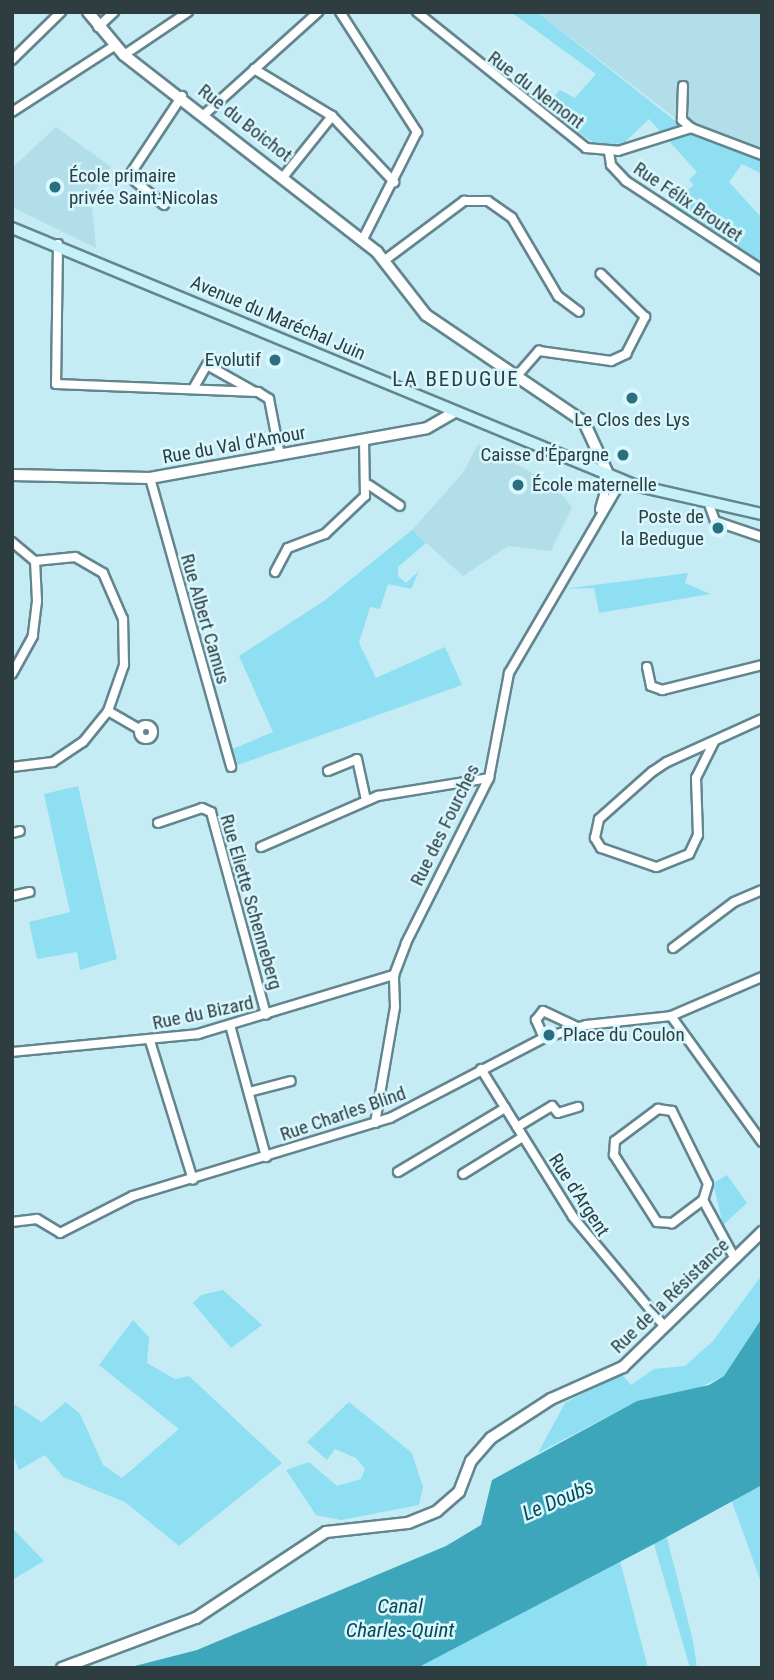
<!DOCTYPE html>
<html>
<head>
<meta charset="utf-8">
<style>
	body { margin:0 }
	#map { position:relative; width:774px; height:1680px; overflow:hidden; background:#c5ebf4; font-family:"Roboto Condensed",sans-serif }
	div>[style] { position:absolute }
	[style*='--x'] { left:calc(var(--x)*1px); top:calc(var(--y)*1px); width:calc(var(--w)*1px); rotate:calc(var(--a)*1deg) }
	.built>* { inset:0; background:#b1dee9 }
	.green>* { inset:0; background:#8edff1 }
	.water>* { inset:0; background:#3ea6bb }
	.roads { filter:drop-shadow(2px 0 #63868e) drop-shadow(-2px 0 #63868e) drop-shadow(0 2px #63868e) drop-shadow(0 -2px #63868e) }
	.minor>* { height:8px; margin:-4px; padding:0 4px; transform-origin:4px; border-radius:4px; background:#fff }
	.minor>.ring { margin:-4px; padding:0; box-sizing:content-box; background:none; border:8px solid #fff; border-radius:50% }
	.tertiary>* { height:10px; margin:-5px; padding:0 5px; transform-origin:5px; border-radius:5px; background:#fff }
	.secondary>* { height:10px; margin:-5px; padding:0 5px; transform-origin:5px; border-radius:5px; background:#c6f1f9 }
	.dots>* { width:19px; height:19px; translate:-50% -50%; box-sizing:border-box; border:4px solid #d8f7fe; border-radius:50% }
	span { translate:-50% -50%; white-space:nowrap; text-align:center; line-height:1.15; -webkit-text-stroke:5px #d8f7fe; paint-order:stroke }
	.street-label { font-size:19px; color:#2d3d40 }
	.poi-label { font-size:19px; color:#2d3d40 }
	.left { translate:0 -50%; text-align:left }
	.right { translate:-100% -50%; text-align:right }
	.neighbourhood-label { font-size:21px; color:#2d3d40; letter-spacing:2px }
	.water-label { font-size:21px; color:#0a4954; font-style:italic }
	.frame { position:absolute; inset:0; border:14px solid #2d3d40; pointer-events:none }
</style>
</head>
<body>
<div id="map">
	<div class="built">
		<div style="clip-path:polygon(537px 12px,762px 12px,762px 152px,740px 154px,696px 134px)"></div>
		<div style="clip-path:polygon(56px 127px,111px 167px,91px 196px,96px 248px,12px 207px,12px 168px)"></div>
		<div style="clip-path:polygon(478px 444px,553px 484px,572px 507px,551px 551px,508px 546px,463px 576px,412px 530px,463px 473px)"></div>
	</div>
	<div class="green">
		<div style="clip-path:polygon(511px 12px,537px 12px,674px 120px,762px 162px,762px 174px,742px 164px,729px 182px,762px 218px,762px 266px,670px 205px,694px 185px,689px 180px,697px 172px,649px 119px,625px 142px,601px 147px,542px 110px,560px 90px,575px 98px,596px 74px)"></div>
		<div style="clip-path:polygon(412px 530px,426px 543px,398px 567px,398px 576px,406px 583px,419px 571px,411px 589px,388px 584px,380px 609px,370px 607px,359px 643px,376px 678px,445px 647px,462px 685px,238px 765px,233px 749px,273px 732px,239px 656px,324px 601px)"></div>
		<div style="clip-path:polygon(688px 573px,685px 583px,710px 594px,599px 613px,594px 588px,564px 589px)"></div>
		<div style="clip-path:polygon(78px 786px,117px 959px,80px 970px,77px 952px,37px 959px,29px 922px,70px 912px,44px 794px)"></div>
		<div style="clip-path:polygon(727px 1175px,747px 1203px,723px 1225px,713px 1183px)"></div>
		<div style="clip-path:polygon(762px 1275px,762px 1318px,724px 1376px,694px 1390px,637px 1401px,538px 1453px,565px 1403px,621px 1373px,631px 1385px,654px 1369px,685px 1366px,713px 1341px)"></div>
		<div style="clip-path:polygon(223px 1290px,262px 1325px,231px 1348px,193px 1303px,201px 1295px)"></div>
		<div style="clip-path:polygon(133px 1320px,149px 1337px,147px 1363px,175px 1379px,189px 1376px,282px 1463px,179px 1546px,125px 1502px,63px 1477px,45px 1455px,19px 1470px,12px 1453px,12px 1403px,42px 1422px,66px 1402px,80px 1414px,103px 1465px,122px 1478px,179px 1429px,99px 1365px)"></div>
		<div style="clip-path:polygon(349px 1402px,412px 1453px,423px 1487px,419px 1505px,341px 1520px,316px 1515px,286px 1470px,309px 1462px,337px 1486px,361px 1479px,365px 1469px,356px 1458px,335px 1449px,327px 1460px,307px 1442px)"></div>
		<div style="clip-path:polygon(762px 1485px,762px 1585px,731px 1499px)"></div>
		<div style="clip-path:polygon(12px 1528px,44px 1561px,12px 1580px)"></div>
		<div style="clip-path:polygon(666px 1534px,693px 1641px,697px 1668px,690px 1668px,654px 1544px)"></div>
		<div style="clip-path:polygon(620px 1561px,648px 1668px,417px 1668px,464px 1638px)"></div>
	</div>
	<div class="water">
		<div style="clip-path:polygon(762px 1318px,762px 1485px,654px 1544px,417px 1668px,127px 1668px,197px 1650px,446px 1546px,481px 1525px,492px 1480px,637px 1401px,709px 1385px,724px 1376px)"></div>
	</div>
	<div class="roads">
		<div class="minor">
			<div style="--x:340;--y:12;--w:143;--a:57.3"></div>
			<div style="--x:417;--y:132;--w:120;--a:116.8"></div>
			<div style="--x:417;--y:12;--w:217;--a:38.8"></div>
			<div style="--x:586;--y:148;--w:32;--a:5"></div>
			<div style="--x:618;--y:151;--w:77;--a:-17.5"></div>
			<div style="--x:98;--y:27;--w:22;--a:-43"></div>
			<div style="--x:124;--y:55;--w:77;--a:-33.9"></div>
			<div style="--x:12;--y:60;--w:69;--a:-44.4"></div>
			<div style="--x:254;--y:69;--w:91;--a:31.1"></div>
			<div style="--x:332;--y:116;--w:91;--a:46.8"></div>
			<div style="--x:683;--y:86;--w:34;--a:92"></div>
			<div style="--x:682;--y:120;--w:12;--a:42"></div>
			<div style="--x:691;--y:128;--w:76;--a:20.8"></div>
			<div style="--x:12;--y:112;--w:121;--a:-32.9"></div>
			<div style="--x:206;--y:113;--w:151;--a:-42"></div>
			<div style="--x:609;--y:152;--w:13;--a:81"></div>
			<div style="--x:611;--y:165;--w:22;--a:47"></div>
			<div style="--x:626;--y:181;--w:163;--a:33.2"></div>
			<div style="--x:284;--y:176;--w:77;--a:-51.3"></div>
			<div style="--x:164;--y:205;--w:45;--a:-140.4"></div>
			<div style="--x:129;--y:176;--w:96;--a:-56.5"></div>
			<div style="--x:58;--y:244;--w:140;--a:90.8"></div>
			<div style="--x:56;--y:384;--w:202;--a:2.3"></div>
			<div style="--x:258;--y:392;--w:13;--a:32"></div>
			<div style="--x:269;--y:399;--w:57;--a:78.9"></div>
			<div style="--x:385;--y:260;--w:99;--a:-36.8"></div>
			<div style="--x:464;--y:201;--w:24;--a:0"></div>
			<div style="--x:488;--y:201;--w:29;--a:35"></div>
			<div style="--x:512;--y:218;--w:91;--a:59.5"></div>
			<div style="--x:558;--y:296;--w:26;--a:37"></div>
			<div style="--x:516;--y:377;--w:35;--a:-49"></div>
			<div style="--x:539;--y:351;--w:73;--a:7.9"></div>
			<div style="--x:611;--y:361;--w:17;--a:-25"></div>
			<div style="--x:626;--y:354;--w:42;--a:-62.8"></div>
			<div style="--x:645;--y:317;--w:62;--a:-135.7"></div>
			<div style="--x:193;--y:389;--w:28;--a:-60"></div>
			<div style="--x:207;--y:365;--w:53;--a:29.5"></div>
			<div style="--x:150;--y:478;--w:300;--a:74.3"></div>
			<div style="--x:369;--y:485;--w:37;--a:34"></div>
			<div style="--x:710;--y:507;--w:15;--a:70"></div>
			<div style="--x:715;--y:521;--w:50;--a:18.8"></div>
			<div style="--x:600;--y:509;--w:35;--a:-74"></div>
			<div style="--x:12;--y:542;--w:30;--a:40"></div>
			<div style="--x:35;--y:561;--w:40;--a:87.1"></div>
			<div style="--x:37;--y:601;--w:35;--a:97"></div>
			<div style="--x:33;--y:636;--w:43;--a:118.9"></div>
			<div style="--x:275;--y:572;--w:27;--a:-62"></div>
			<div style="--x:288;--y:548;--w:40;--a:-21"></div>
			<div style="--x:325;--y:534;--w:55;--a:-43.5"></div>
			<div style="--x:365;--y:496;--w:56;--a:-91"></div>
			<div style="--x:647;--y:667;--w:19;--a:78"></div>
			<div style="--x:651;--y:686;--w:12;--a:20"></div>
			<div style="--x:662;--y:690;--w:103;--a:-14"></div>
			<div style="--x:108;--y:711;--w:36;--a:30"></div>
			<div class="ring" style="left:139px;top:725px;width:6px;height:6px"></div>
			<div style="--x:714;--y:742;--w:40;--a:116.6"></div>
			<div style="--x:696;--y:778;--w:57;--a:88"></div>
			<div style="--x:698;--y:835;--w:21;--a:115"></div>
			<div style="--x:689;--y:854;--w:35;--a:158"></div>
			<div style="--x:656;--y:867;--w:58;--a:-160.9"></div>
			<div style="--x:601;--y:848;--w:12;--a:-121"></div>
			<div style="--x:595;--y:838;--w:19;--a:-78"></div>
			<div style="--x:599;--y:819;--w:71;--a:-41.6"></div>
			<div style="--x:652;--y:772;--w:18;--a:-34"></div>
			<div style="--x:667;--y:762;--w:104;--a:-24.4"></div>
			<div style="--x:12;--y:767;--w:41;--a:-7"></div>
			<div style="--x:53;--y:762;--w:36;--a:-34"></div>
			<div style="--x:83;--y:742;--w:40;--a:-51"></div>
			<div style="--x:108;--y:711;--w:49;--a:-70.8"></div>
			<div style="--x:124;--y:665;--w:46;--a:-91.2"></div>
			<div style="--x:123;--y:619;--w:50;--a:-113.5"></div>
			<div style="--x:103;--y:573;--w:32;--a:-150"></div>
			<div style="--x:75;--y:557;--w:40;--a:174.3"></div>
			<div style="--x:328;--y:771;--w:31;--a:-22"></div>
			<div style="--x:357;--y:759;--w:42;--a:77.6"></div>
			<div style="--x:158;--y:823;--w:46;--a:-18.8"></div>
			<div style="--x:202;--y:808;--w:10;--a:24"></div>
			<div style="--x:211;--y:812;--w:210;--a:74.8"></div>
			<div style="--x:12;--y:833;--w:8;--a:-14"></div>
			<div style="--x:261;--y:847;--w:128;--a:-23.6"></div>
			<div style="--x:378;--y:796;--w:112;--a:-9.2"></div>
			<div style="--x:12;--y:896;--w:18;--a:-13"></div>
			<div style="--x:673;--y:948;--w:76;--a:-37"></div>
			<div style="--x:734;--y:902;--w:30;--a:-23"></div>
			<div style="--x:671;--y:1016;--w:155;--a:54.2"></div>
			<div style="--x:230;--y:1025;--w:137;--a:74.7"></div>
			<div style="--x:544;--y:1038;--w:20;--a:-114"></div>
			<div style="--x:536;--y:1020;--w:11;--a:-52"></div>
			<div style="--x:543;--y:1011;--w:38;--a:25"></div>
			<div style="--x:150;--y:1041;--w:145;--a:72.8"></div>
			<div style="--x:12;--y:1052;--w:187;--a:-5.5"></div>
			<div style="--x:198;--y:1034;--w:205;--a:-16.8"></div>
			<div style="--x:481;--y:1069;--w:174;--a:58.1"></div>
			<div style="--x:573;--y:1217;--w:143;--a:50.1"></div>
			<div style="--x:249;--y:1092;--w:43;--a:-14.7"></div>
			<div style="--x:375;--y:1123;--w:118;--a:-80.2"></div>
			<div style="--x:395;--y:1007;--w:32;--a:-92"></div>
			<div style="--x:394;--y:975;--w:34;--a:-69"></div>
			<div style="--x:406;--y:943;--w:185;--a:-63.3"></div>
			<div style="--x:489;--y:778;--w:107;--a:-79.2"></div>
			<div style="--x:509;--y:673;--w:224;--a:-59.7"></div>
			<div style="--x:517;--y:1127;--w:41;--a:-31"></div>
			<div style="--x:552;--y:1106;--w:9;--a:49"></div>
			<div style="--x:558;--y:1113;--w:21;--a:-17"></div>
			<div style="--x:398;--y:1172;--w:125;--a:-30.9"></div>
			<div style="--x:463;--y:1174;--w:70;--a:-31.7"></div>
			<div style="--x:703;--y:1200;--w:39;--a:143"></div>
			<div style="--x:672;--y:1223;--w:15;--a:-176"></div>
			<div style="--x:657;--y:1222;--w:80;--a:-122.7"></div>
			<div style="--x:614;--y:1155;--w:14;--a:-86"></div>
			<div style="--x:615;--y:1141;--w:54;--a:-36.7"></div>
			<div style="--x:658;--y:1109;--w:14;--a:8"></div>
			<div style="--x:672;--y:1111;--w:81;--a:63.7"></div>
			<div style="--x:708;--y:1184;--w:17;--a:107"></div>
			<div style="--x:703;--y:1200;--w:67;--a:61.5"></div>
			<div style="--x:12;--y:1222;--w:25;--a:-7"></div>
			<div style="--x:37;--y:1219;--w:27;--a:31"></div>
			<div style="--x:60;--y:1233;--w:82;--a:-26.9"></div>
			<div style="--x:133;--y:1196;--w:269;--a:-16.9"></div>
			<div style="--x:390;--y:1118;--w:174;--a:-27.5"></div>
			<div style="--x:544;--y:1038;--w:44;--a:-17.2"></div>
			<div style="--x:586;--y:1025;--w:85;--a:-6"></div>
			<div style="--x:671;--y:1016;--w:99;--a:-23.2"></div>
		</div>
		<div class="tertiary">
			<div style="--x:88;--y:12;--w:56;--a:50.1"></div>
			<div style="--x:124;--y:55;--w:321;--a:37.9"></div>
			<div style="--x:377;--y:252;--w:80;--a:52.1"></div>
			<div style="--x:426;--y:315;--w:191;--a:34.1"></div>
			<div style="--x:584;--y:422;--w:57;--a:65.2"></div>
			<div style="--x:12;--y:475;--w:138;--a:1.2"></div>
			<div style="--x:150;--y:478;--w:281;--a:-10.2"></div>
			<div style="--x:427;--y:428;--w:32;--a:-30"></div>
			<div style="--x:62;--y:1668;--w:143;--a:-20.5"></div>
			<div style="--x:196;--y:1618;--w:156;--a:-33.5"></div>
			<div style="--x:326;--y:1532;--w:82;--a:-6.3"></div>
			<div style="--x:408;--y:1523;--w:31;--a:-22"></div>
			<div style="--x:437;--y:1511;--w:29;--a:-41"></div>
			<div style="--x:459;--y:1492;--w:33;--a:-69"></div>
			<div style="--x:471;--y:1461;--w:30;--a:-49"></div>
			<div style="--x:491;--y:1438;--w:72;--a:-33"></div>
			<div style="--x:551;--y:1399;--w:79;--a:-24"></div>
			<div style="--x:623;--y:1367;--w:194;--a:-44.2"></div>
		</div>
		<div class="secondary">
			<div style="--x:12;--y:228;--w:673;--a:22.45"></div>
			<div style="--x:634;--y:485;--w:131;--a:12.8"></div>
		</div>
	</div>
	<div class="dots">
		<div style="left:55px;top:187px;background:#296f7e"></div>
		<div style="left:275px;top:360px;background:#296f7e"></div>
		<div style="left:632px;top:398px;background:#296f7e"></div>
		<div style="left:623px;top:455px;background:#296f7e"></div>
		<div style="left:518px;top:485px;background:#296f7e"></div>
		<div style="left:718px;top:528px;background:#296f7e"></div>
		<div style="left:549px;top:1035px;background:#296f7e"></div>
	</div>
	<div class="street-label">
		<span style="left:536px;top:90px;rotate:37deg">Rue du Nemont</span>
		<span style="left:245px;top:123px;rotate:38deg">Rue du Boichot</span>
		<span style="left:688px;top:202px;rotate:34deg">Rue Félix Broutet</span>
		<span style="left:278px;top:318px;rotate:23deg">Avenue du Maréchal Juin</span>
		<span style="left:234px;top:445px;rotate:-10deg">Rue du Val d'Amour</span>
		<span style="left:205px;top:619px;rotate:74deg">Rue Albert Camus</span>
		<span style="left:445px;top:825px;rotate:-64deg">Rue des Fourches</span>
		<span style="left:251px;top:902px;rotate:74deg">Rue Eliette Schenneberg</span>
		<span style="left:203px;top:1013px;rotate:-12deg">Rue du Bizard</span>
		<span style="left:343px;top:1114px;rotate:-19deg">Rue Charles Blind</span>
		<span style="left:579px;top:1195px;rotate:57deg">Rue d'Argent</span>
		<span style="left:670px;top:1296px;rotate:-44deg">Rue de la Résistance</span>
	</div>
	<div class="poi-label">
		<span class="left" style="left:69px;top:187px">École primaire<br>privée Saint-Nicolas</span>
		<span class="right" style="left:261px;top:360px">Evolutif</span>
		<span style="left:632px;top:420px">Le Clos des Lys</span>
		<span class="right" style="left:609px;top:455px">Caisse d'Épargne</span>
		<span class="left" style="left:532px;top:485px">École maternelle</span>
		<span class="right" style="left:704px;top:528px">Poste de<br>la Bedugue</span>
		<span class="left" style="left:563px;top:1035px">Place du Coulon</span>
	</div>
	<div class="neighbourhood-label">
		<span style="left:456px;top:379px">LA BEDUGUE</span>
	</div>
	<div class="water-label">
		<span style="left:558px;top:1500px;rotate:-23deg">Le Doubs</span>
		<span style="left:400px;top:1618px">Canal<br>Charles-Quint</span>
	</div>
	<div class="frame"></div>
</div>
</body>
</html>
